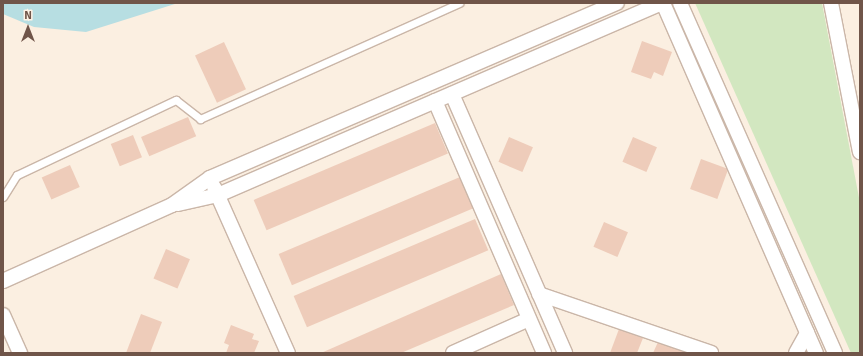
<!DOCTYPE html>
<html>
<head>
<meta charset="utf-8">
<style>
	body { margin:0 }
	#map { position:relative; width:863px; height:356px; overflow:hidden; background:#fbefe1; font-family:Signika,sans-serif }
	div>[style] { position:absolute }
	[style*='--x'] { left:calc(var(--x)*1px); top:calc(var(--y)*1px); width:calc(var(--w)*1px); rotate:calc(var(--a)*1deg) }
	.green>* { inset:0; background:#d2e7c0 }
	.water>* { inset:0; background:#b7dee2 }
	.building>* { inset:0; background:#eeccba; transform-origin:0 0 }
	.roads { filter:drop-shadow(1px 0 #cab6a8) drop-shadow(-1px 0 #cab6a8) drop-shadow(0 1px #cab6a8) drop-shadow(0 -1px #cab6a8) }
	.service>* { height:7px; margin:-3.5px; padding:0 3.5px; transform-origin:3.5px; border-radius:3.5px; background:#fff }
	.minor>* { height:14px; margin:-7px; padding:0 7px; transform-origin:7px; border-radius:7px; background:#fff }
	span { translate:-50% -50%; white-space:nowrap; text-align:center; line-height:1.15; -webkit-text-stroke:3px #fef3e6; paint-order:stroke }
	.frame { position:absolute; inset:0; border:4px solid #705549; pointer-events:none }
	.north { position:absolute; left:8px; top:8px; width:40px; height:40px; -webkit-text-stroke:3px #fef3e6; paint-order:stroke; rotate:0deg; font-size:11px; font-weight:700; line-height:16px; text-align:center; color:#705549 }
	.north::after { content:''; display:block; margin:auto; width:14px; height:18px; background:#705549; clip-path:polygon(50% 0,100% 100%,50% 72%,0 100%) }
</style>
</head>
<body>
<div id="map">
	<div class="green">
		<div style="clip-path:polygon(695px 3px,822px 3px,860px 203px,860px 353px,851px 353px)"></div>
	</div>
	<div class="water">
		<div style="clip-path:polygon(3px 3px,178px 3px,86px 32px,34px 27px,3px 14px)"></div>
	</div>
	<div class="building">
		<div style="clip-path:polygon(642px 41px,672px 52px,663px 76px,654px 72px,651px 79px,631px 72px)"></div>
		<div style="left:224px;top:42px;width:52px;height:32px;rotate:65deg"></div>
		<div style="left:188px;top:117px;width:21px;height:51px;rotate:67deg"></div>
		<div style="left:435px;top:123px;width:33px;height:197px;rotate:67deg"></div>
		<div style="left:133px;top:135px;width:24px;height:24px;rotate:68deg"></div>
		<div style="left:509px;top:137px;width:26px;height:27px;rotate:23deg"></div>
		<div style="left:633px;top:137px;width:26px;height:27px;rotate:23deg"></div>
		<div style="left:701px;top:159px;width:29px;height:32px;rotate:20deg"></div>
		<div style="left:70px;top:165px;width:24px;height:31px;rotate:66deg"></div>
		<div style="left:460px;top:177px;width:34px;height:197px;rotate:67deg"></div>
		<div style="left:475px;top:219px;width:34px;height:197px;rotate:67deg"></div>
		<div style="left:604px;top:222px;width:26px;height:27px;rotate:23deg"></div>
		<div style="left:166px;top:249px;width:26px;height:32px;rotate:23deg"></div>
		<div style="clip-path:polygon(501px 274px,514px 305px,401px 353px,321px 353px)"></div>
		<div style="clip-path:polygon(141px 314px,162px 322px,150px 353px,126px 353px)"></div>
		<div style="clip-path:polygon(231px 325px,254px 334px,252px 339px,259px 341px,254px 353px,226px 353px,229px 345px,224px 343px)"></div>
		<div style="clip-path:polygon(619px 329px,643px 338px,637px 353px,610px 353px)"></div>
		<div style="clip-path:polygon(658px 342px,682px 351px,681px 353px,653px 353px)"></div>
	</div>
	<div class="roads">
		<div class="service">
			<div style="--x:3;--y:197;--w:26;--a:-58"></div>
			<div style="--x:17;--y:175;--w:176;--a:-25.3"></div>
			<div style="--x:176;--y:100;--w:31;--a:38"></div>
			<div style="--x:200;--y:119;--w:284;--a:-24.1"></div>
		</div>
		<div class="minor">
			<div style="--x:663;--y:3;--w:382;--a:66.4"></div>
			<div style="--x:680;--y:3;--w:383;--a:66.1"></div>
			<div style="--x:831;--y:3;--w:152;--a:79"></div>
			<div style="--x:452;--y:94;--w:283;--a:66.4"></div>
			<div style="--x:435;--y:101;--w:275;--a:66.6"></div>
			<div style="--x:214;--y:187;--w:182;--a:66"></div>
			<div style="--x:178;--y:204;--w:41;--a:-12.7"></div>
			<div style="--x:218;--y:195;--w:484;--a:-23.4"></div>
			<div style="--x:3;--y:281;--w:185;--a:-24.2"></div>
			<div style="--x:172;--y:205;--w:47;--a:-35.4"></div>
			<div style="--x:210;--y:178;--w:443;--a:-23.3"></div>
			<div style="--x:539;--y:294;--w:182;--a:18.9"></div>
			<div style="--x:3;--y:315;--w:42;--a:65.9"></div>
			<div style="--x:453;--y:353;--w:83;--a:-24.1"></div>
			<div style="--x:796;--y:353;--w:23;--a:-61"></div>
		</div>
	</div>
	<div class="frame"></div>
	<div class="north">N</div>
</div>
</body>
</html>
